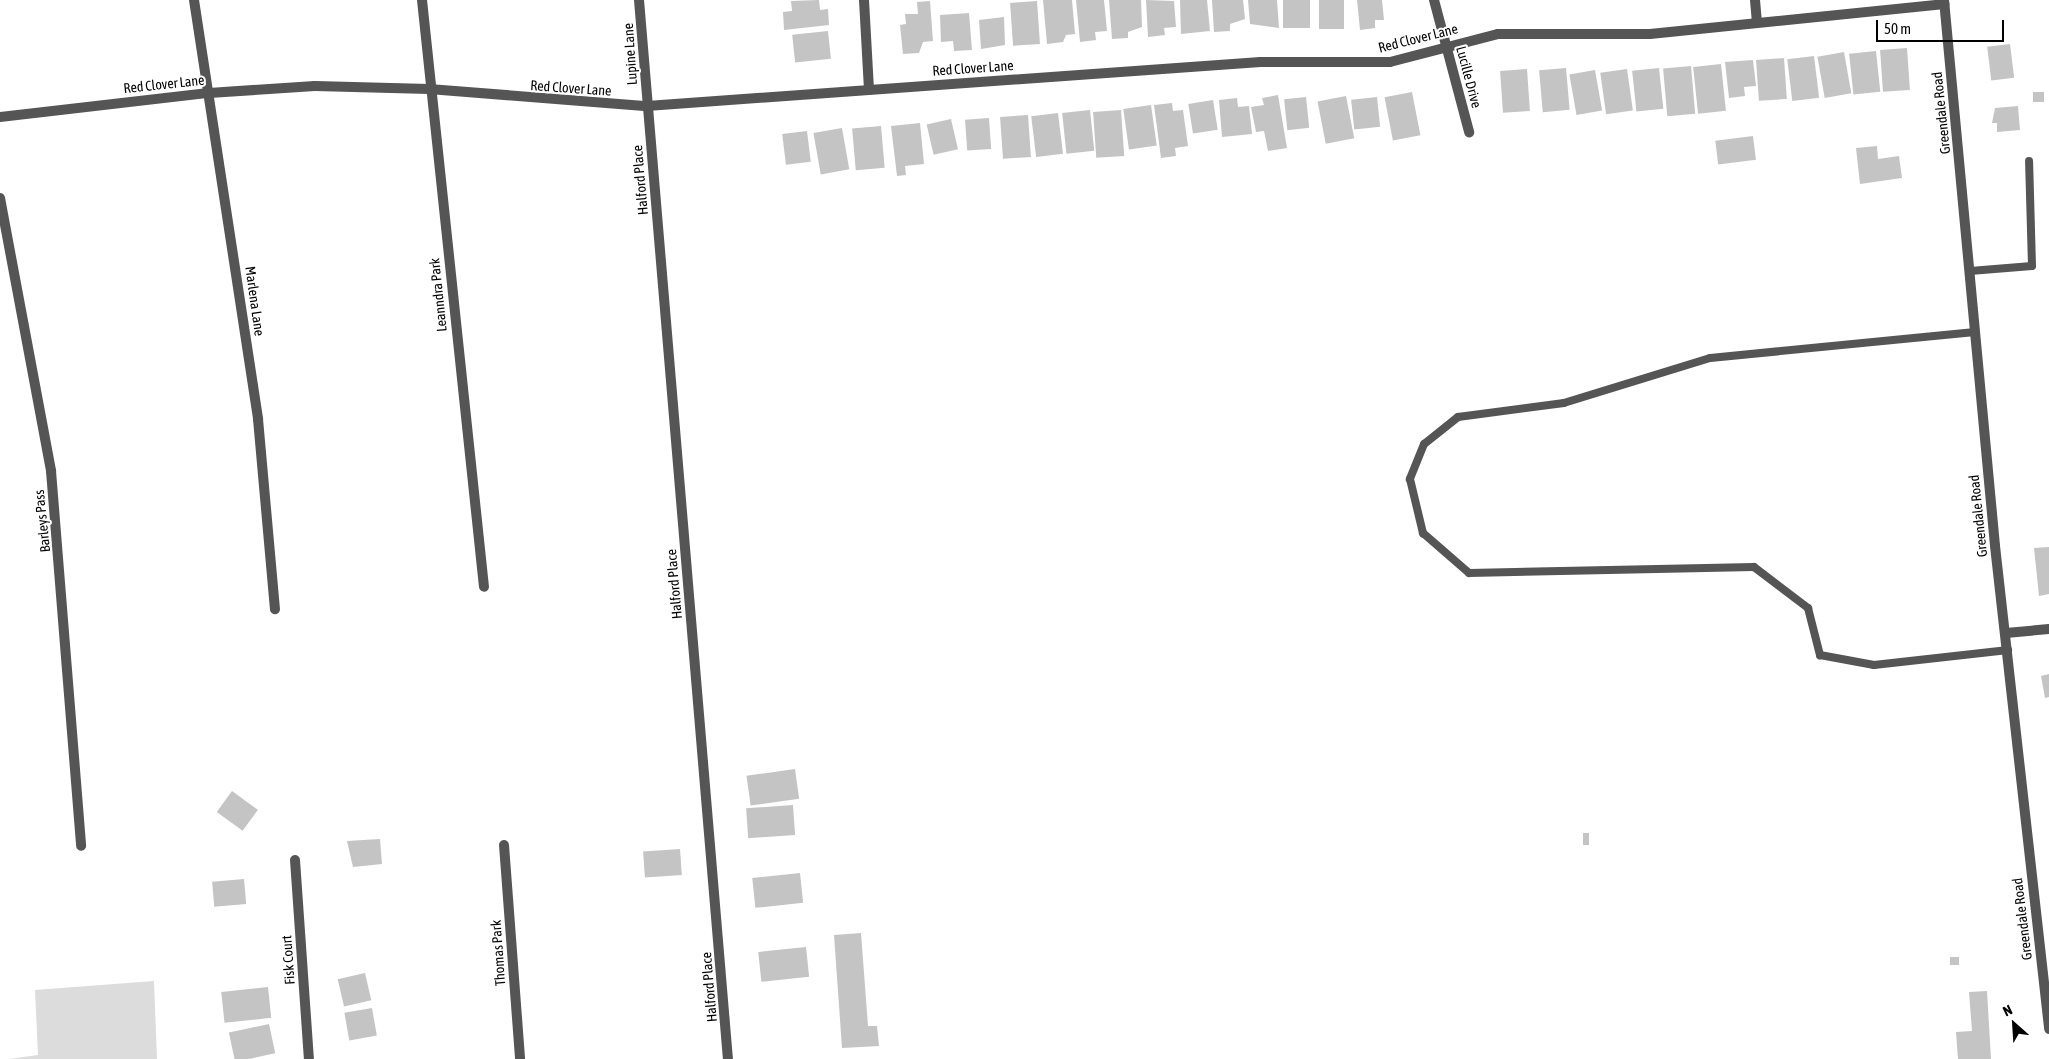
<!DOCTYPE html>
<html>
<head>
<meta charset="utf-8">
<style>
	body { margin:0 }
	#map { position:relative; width:2049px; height:1059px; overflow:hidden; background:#fff; font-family:"Asap Condensed",sans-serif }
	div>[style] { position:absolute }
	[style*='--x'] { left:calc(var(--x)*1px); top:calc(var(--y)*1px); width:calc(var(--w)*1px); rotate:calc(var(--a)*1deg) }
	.green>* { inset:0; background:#dcdcdc }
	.building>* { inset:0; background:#c4c4c4; transform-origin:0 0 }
	.service>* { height:8px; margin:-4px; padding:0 4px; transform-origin:4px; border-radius:4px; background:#555 }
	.minor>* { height:10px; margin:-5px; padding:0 5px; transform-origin:5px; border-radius:5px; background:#555 }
	.tertiary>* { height:10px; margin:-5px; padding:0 5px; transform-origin:5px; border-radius:5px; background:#555 }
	span { translate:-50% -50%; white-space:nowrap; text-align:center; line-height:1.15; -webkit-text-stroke:4px #fff; paint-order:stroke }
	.street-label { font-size:14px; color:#000 }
	.north { position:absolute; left:1989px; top:999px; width:50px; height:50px; -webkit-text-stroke:4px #fff; paint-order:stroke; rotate:334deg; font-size:14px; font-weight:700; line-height:20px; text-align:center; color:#000 }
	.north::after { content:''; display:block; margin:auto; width:18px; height:22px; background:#000; clip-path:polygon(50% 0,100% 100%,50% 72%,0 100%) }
	.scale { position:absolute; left:1876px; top:20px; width:128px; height:22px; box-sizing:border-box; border:2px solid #000; border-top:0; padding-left:6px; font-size:15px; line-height:18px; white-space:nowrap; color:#000; -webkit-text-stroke:4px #fff; paint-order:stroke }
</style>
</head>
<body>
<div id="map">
	<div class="green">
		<div style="clip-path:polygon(154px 981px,157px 1059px,9px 1059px,38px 1055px,35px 990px)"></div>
	</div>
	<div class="building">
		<div style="clip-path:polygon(819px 0,820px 10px,828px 9px,829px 25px,784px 30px,783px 12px,792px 11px,791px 1px)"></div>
		<div style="clip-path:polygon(1043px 0,1072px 0,1075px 34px,1066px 35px,1063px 42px,1047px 44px)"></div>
		<div style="clip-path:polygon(1076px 0,1104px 0,1107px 31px,1095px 32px,1096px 40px,1080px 42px)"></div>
		<div style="clip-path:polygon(1109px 0,1141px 0,1142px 27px,1128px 32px,1128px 38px,1112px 39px)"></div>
		<div style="clip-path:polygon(1146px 0,1174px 1px,1176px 27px,1164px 28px,1165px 35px,1148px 37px)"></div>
		<div style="clip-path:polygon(1180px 0,1207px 0,1210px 31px,1181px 34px)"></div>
		<div style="clip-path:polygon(1212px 0,1243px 0,1245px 19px,1230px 24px,1230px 31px,1214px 32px)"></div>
		<div style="clip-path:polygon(1248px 0,1277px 0,1279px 28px,1250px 24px)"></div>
		<div style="left:1283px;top:0;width:27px;height:28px"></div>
		<div style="left:1319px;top:0;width:25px;height:29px"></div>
		<div style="clip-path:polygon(1357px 0,1382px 0,1384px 20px,1375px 20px,1375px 28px,1360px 30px)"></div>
		<div style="clip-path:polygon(930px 1px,933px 41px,923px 42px,919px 53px,903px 54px,900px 25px,906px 24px,905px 14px,918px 14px,917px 2px)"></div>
		<div style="left:1037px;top:1px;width:43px;height:27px;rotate:86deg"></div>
		<div style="clip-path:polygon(969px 13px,972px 50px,954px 51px,953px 41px,941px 42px,940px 15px)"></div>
		<div style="clip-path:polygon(1004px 17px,1005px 45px,981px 49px,979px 20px)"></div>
		<div style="left:828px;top:31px;width:28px;height:36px;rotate:84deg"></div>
		<div style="left:2010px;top:44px;width:34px;height:23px;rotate:83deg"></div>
		<div style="left:1907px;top:48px;width:42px;height:27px;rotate:86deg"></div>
		<div style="left:1876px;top:51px;width:41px;height:27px;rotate:84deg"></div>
		<div style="left:1844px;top:52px;width:42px;height:27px;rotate:80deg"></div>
		<div style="left:1814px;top:56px;width:42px;height:27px;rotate:83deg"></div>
		<div style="left:1784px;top:58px;width:41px;height:28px;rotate:86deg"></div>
		<div style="clip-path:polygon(1753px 60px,1756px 86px,1744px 87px,1745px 96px,1729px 98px,1725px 62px)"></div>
		<div style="left:1721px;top:64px;width:47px;height:28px;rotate:84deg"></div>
		<div style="left:1691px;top:66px;width:48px;height:28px;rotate:85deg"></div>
		<div style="left:1566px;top:68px;width:42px;height:27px;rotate:85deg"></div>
		<div style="left:1659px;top:68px;width:41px;height:27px;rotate:84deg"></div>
		<div style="left:1527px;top:69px;width:42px;height:27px;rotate:86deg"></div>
		<div style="left:1627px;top:69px;width:42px;height:27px;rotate:82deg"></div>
		<div style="left:1595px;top:70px;width:41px;height:26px;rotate:80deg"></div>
		<div style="left:1412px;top:92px;width:44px;height:28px;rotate:79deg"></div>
		<div style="left:2033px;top:92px;width:11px;height:10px"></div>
		<div style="clip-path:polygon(1278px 95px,1287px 148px,1268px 151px,1264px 131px,1256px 132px,1251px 107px,1264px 105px,1262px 98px)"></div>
		<div style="left:1346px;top:96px;width:43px;height:29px;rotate:79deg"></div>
		<div style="left:1306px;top:97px;width:31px;height:22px;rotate:84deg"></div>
		<div style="left:1377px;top:97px;width:30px;height:26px;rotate:84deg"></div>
		<div style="clip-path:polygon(1237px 98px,1238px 107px,1249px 106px,1252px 134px,1222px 137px,1219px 100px)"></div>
		<div style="left:1213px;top:100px;width:30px;height:25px;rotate:81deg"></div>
		<div style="clip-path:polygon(1172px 103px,1173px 111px,1183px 110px,1188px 146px,1175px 148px,1176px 156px,1161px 158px,1154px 105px)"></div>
		<div style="left:1151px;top:105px;width:41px;height:28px;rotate:82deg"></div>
		<div style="clip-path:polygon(2018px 106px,2020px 130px,1997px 132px,1997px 123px,1992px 123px,1995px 108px)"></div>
		<div style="left:1090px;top:110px;width:41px;height:28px;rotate:84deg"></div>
		<div style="left:1121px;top:110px;width:46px;height:28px;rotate:86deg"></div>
		<div style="left:1058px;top:113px;width:41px;height:27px;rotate:83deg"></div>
		<div style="left:1028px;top:115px;width:42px;height:28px;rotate:86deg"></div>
		<div style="left:989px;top:118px;width:31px;height:24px;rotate:86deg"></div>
		<div style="left:951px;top:119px;width:31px;height:25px;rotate:77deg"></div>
		<div style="clip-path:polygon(920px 123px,924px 164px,905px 166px,906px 175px,897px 176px,891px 126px)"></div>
		<div style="left:881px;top:126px;width:42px;height:29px;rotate:85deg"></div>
		<div style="left:842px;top:128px;width:42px;height:29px;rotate:80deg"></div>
		<div style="left:807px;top:131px;width:31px;height:25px;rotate:83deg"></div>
		<div style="left:1753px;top:136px;width:24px;height:38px;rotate:83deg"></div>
		<div style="clip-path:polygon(1877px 146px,1878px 159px,1899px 156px,1902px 178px,1860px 184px,1856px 148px)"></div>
		<div style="clip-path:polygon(2049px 547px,2049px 594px,2039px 596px,2034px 548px)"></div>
		<div style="clip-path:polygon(2049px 674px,2049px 697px,2045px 698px,2041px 676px)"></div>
		<div style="left:795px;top:769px;width:30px;height:49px;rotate:82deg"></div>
		<div style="left:232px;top:791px;width:32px;height:26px;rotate:36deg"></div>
		<div style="left:793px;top:805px;width:30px;height:47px;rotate:86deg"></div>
		<div style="left:1583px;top:833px;width:6px;height:12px"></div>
		<div style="clip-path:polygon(380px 839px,382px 864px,353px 867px,347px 841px)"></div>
		<div style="left:680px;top:849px;width:26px;height:37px;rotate:86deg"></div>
		<div style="left:800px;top:873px;width:30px;height:48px;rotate:84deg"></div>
		<div style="left:244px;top:879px;width:25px;height:32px;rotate:85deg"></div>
		<div style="clip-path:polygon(861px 933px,868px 1026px,877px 1026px,879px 1046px,842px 1048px,834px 935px)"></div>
		<div style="left:806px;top:947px;width:30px;height:48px;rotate:84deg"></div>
		<div style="left:1950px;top:957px;width:9px;height:8px"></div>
		<div style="left:365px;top:973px;width:28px;height:28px;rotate:77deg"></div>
		<div style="left:268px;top:987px;width:31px;height:47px;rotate:84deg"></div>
		<div style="clip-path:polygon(1987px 991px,1991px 1059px,1958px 1059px,1956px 1032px,1972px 1031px,1969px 992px)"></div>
		<div style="left:372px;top:1008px;width:28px;height:28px;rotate:80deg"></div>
		<div style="left:269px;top:1024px;width:30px;height:41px;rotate:78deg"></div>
	</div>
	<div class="service">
		<div style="--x:1970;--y:271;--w:62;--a:-4.6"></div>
		<div style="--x:2032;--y:266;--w:105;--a:-91.6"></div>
		<div style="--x:1975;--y:332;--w:266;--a:174.4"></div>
		<div style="--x:1710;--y:358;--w:153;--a:162.9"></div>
		<div style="--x:1564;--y:403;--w:107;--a:172.5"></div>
		<div style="--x:1458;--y:417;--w:43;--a:141.5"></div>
		<div style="--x:1424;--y:444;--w:38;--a:112"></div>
		<div style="--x:1410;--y:479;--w:56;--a:76.5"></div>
		<div style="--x:1423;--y:533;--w:61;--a:41"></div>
		<div style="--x:1469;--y:573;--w:285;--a:-1.2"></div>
		<div style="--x:1754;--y:567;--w:68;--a:37.2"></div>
		<div style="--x:1808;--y:608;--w:49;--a:75.7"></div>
		<div style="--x:1820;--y:655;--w:55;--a:10.5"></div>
		<div style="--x:1874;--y:665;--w:135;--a:-6.4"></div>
	</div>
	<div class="minor">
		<div style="--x:194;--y:0;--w:424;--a:81.3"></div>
		<div style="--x:258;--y:419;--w:191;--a:84.9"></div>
		<div style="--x:422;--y:0;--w:590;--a:83.97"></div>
		<div style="--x:639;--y:0;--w:1063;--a:85.2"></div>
		<div style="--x:864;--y:0;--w:90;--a:86.8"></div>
		<div style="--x:1434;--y:0;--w:137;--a:75.1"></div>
		<div style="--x:1755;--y:0;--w:22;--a:85"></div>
		<div style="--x:0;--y:117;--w:210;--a:-6.6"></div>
		<div style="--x:209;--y:93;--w:106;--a:-3.8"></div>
		<div style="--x:315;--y:86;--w:114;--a:1.5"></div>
		<div style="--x:429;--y:89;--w:219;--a:4.5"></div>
		<div style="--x:647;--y:106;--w:615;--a:-4.11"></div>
		<div style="--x:1260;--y:62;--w:130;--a:0"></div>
		<div style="--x:1390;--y:62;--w:112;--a:-14.5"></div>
		<div style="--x:1498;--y:34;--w:152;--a:0"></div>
		<div style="--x:1650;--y:34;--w:296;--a:-5.8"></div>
		<div style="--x:0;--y:198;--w:278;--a:79.4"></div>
		<div style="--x:51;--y:471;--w:376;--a:85.4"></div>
		<div style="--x:2006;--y:633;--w:43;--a:-5.3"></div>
		<div style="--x:504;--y:845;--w:215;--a:85.7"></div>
		<div style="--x:295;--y:860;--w:199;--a:86"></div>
	</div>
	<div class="tertiary">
		<div style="--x:1944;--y:0;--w:548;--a:84.66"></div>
		<div style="--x:1995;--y:546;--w:486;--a:83.6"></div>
	</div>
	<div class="street-label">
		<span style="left:1418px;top:38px;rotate:-14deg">Red Clover Lane</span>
		<span style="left:630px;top:54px;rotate:-94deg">Lupine Lane</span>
		<span style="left:973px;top:68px;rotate:-4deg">Red Clover Lane</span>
		<span style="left:1469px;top:77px;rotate:75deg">Lucille Drive</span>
		<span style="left:164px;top:84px;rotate:-6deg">Red Clover Lane</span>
		<span style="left:571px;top:88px;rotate:4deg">Red Clover Lane</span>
		<span style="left:1941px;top:113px;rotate:-96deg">Greendale Road</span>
		<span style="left:640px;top:180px;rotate:-95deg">Halford Place</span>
		<span style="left:438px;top:295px;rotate:-96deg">Leanndra Park</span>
		<span style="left:255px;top:301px;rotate:82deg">Marlena Lane</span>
		<span style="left:1978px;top:516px;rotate:-96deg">Greendale Road</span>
		<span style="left:42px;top:521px;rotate:-96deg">Barleys Pass</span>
		<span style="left:674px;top:584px;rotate:-95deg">Halford Place</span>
		<span style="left:2022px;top:919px;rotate:-97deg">Greendale Road</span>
		<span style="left:498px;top:953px;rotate:-94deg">Thomas Park</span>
		<span style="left:288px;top:960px;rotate:-94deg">Fisk Court</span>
		<span style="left:709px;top:987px;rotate:-95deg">Halford Place</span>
	</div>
	<div class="north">N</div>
	<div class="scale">50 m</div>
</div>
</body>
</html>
